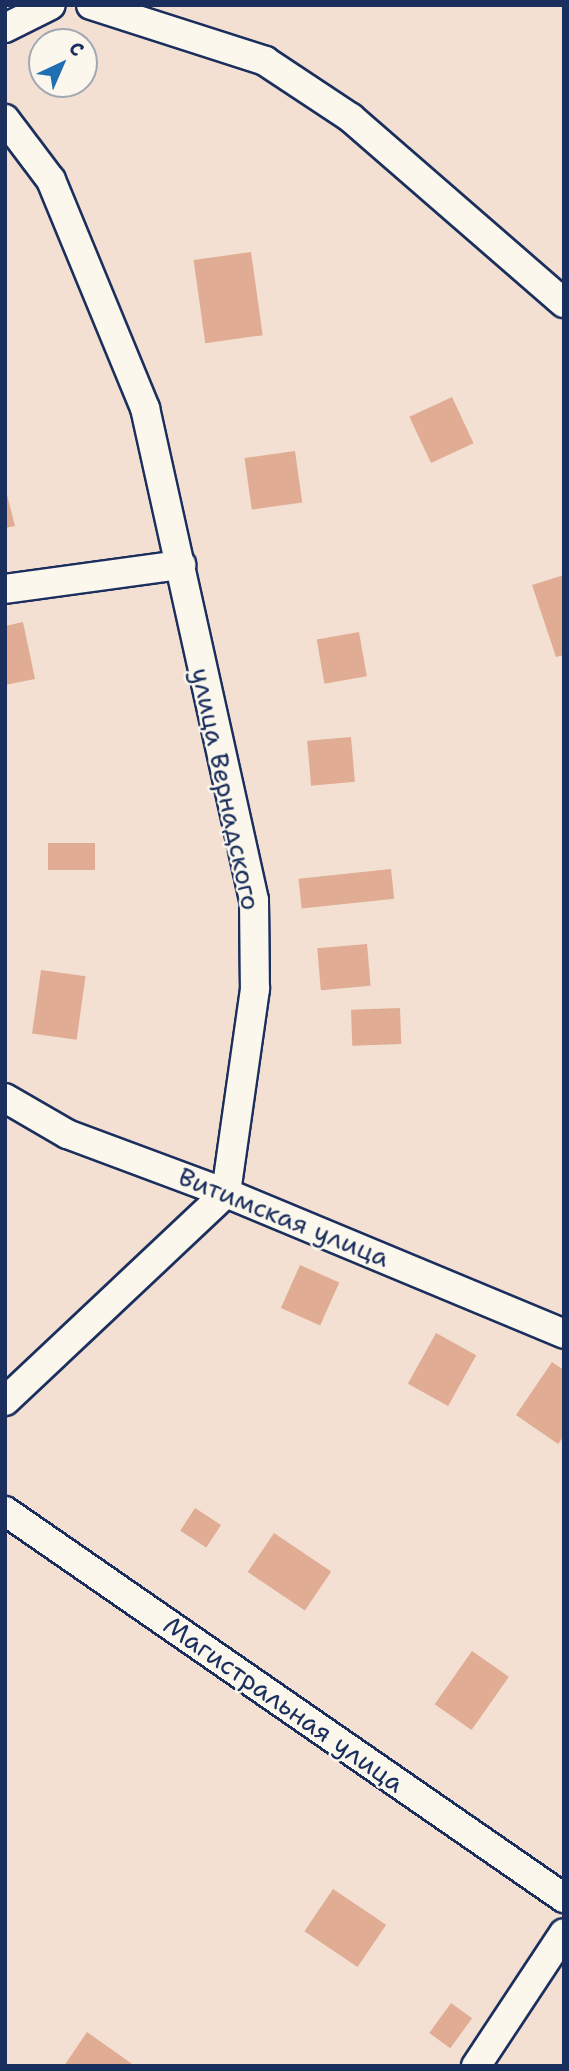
<!DOCTYPE html>
<html>
<head>
<meta charset="utf-8">
<style>
	body { margin:0 }
	#map { position:relative; width:569px; height:2071px; overflow:hidden; background:#f3e0d2; font-family:"Shantell Sans",sans-serif }
	div>[style] { position:absolute }
	[style*='--x'] { left:calc(var(--x)*1px); top:calc(var(--y)*1px); width:calc(var(--w)*1px); rotate:calc(var(--a)*1deg) }
	.building>* { inset:0; background:#e0ac94; transform-origin:0 0 }
	.roads { filter:drop-shadow(2px 0 #1b2f5e) drop-shadow(-2px 0 #1b2f5e) drop-shadow(0 2px #1b2f5e) drop-shadow(0 -2px #1b2f5e) }
	.street>* { height:28px; margin:-14px; padding:0 14px; transform-origin:14px; border-radius:14px; background:#fbf7ec }
	span { translate:-50% -50%; white-space:nowrap; text-align:center; line-height:1.15; -webkit-text-stroke:5px #fbf7ec; paint-order:stroke }
	.street-label { font-size:26px; color:#1b2f5e }
	.frame { position:absolute; inset:0; border:7px solid #1b2f5e; pointer-events:none }
	.north { position:absolute; left:28px; top:28px; width:70px; height:70px; box-sizing:border-box; background:#fbf7ec; border:2px solid #a1a7b3; border-radius:50%; rotate:44deg; font-size:19px; font-weight:700; line-height:28px; text-align:center; color:#1b2f5e }
	.north::after { content:''; display:block; margin:auto; width:24px; height:32px; background:#1f6fb2; clip-path:polygon(50% 0,100% 100%,50% 72%,0 100%) }
</style>
</head>
<body>
<div id="map">
	<div class="building">
		<div style="left:251px;top:252px;width:84px;height:58px;rotate:82deg"></div>
		<div style="left:452px;top:397px;width:51px;height:47px;rotate:65deg"></div>
		<div style="left:295px;top:451px;width:52px;height:51px;rotate:82deg"></div>
		<div style="clip-path:polygon(5px 487px,15px 526px,5px 528px)"></div>
		<div style="clip-path:polygon(564px 575px,564px 655px,556px 657px,532px 585px)"></div>
		<div style="clip-path:polygon(23px 622px,35px 679px,5px 685px,5px 626px)"></div>
		<div style="left:359px;top:632px;width:45px;height:43px;rotate:80deg"></div>
		<div style="left:351px;top:737px;width:45px;height:44px;rotate:85deg"></div>
		<div style="left:95px;top:843px;width:27px;height:47px;rotate:90deg"></div>
		<div style="left:391px;top:869px;width:30px;height:93px;rotate:84deg"></div>
		<div style="left:367px;top:944px;width:42px;height:50px;rotate:85deg"></div>
		<div style="left:41px;top:970px;width:45px;height:64px;rotate:8deg"></div>
		<div style="left:400px;top:1008px;width:36px;height:49px;rotate:88deg"></div>
		<div style="left:300px;top:1265px;width:43px;height:47px;rotate:24deg"></div>
		<div style="left:436px;top:1333px;width:46px;height:58px;rotate:29deg"></div>
		<div style="clip-path:polygon(552px 1362px,564px 1370px,564px 1436px,558px 1444px,516px 1415px)"></div>
		<div style="left:195px;top:1508px;width:31px;height:27px;rotate:33deg"></div>
		<div style="left:274px;top:1533px;width:69px;height:47px;rotate:34deg"></div>
		<div style="left:472px;top:1651px;width:45px;height:65px;rotate:35deg"></div>
		<div style="left:333px;top:1889px;width:64px;height:51px;rotate:34deg"></div>
		<div style="left:451px;top:2003px;width:26px;height:37px;rotate:36deg"></div>
		<div style="clip-path:polygon(87px 2032px,135px 2066px,64px 2066px)"></div>
	</div>
	<div class="roads">
		<div class="street">
			<div style="--x:91;--y:5;--w:183;--a:17.8"></div>
			<div style="--x:265;--y:61;--w:103;--a:33.5"></div>
			<div style="--x:351;--y:118;--w:282;--a:41"></div>
			<div style="--x:5;--y:28;--w:51;--a:-26.6"></div>
			<div style="--x:5;--y:119;--w:76;--a:53"></div>
			<div style="--x:51;--y:180;--w:247;--a:67.6"></div>
			<div style="--x:145;--y:408;--w:504;--a:77.51"></div>
			<div style="--x:254;--y:900;--w:89;--a:89.4"></div>
			<div style="--x:255;--y:989;--w:206;--a:98.1"></div>
			<div style="--x:226;--y:1193;--w:303;--a:136.7"></div>
			<div style="--x:5;--y:589;--w:178;--a:-7.8"></div>
			<div style="--x:5;--y:1098;--w:72;--a:30.1"></div>
			<div style="--x:67;--y:1134;--w:170;--a:20.4"></div>
			<div style="--x:226;--y:1193;--w:366;--a:22.6"></div>
			<div style="--x:5;--y:1511;--w:680;--a:34.7"></div>
			<div style="--x:476;--y:2066;--w:159;--a:-56.5"></div>
		</div>
	</div>
	<div class="street-label">
		<span style="left:226px;top:789px;rotate:78deg">улица Вернадского</span>
		<span style="left:284px;top:1217px;rotate:22deg">Витимская улица</span>
		<span style="left:284px;top:1704px;rotate:35deg">Магистральная улица</span>
	</div>
	<div class="frame"></div>
	<div class="north">С</div>
</div>
</body>
</html>
